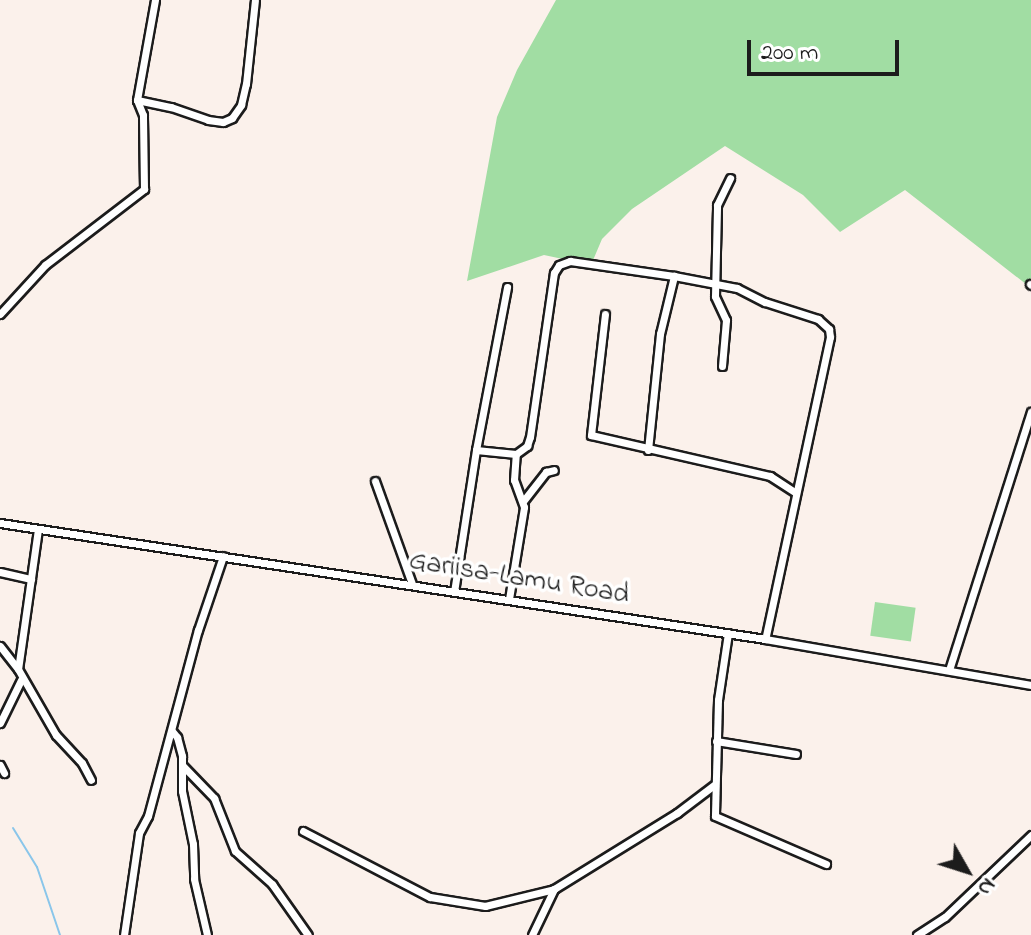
<!DOCTYPE html>
<html>
<head>
<meta charset="utf-8">
<style>
	body { margin:0 }
	#map { position:relative; width:1031px; height:935px; overflow:hidden; background:#fbf1eb; font-family:"Indie Flower",sans-serif }
	div>[style] { position:absolute }
	[style*='--x'] { left:calc(var(--x)*1px); top:calc(var(--y)*1px); width:calc(var(--w)*1px); rotate:calc(var(--a)*1deg) }
	.green>* { inset:0; background:#a1dda3; transform-origin:0 0 }
	.stream>* { height:2px; margin:-1px; padding:0 1px; transform-origin:1px; border-radius:1px; background:#8ac6ea }
	.roads { filter:drop-shadow(2px 0 #1c1c1c) drop-shadow(-2px 0 #1c1c1c) drop-shadow(0 2px #1c1c1c) drop-shadow(0 -2px #1c1c1c) }
	.minor>* { height:7px; margin:-3.5px; padding:0 3.5px; transform-origin:3.5px; border-radius:3.5px; background:#fff }
	span { translate:-50% -50%; white-space:nowrap; text-align:center; line-height:1.15; -webkit-text-stroke:7px #fff; paint-order:stroke }
	.street-label { font-size:28px; color:#1c1c1c }
	.north { position:absolute; left:927px; top:831px; width:80px; height:80px; -webkit-text-stroke:6px #fff; paint-order:stroke; rotate:129deg; font-size:22px; font-weight:700; line-height:32px; text-align:center; color:#1c1c1c }
	.north::after { content:''; display:block; margin:auto; width:28px; height:36px; background:#1c1c1c; clip-path:polygon(50% 0,100% 100%,50% 72%,0 100%) }
	.scale { position:absolute; left:747px; top:40px; width:152px; height:36px; box-sizing:border-box; border:4px solid #1c1c1c; border-top:0; padding-left:10px; font-size:24px; line-height:28px; white-space:nowrap; color:#1c1c1c; -webkit-text-stroke:6px #fff; paint-order:stroke }
</style>
</head>
<body>
<div id="map">
	<div class="green">
		<div style="clip-path:polygon(556px 0,1031px 0,1031px 288px,905px 190px,840px 232px,803px 195px,725px 146px,632px 209px,602px 239px,591px 265px,544px 255px,467px 281px,497px 117px,517px 70px)"></div>
		<div style="left:875px;top:602px;width:41px;height:34px;rotate:8deg"></div>
	</div>
	<div class="stream">
		<div style="--x:13;--y:828;--w:46;--a:58.4"></div>
		<div style="--x:37;--y:867;--w:72;--a:71.3"></div>
	</div>
	<div class="roads">
		<div class="minor">
			<div style="--x:137;--y:100;--w:35;--a:12"></div>
			<div style="--x:171;--y:107;--w:39;--a:19"></div>
			<div style="--x:208;--y:120;--w:15;--a:8"></div>
			<div style="--x:223;--y:122;--w:10;--a:-24"></div>
			<div style="--x:232;--y:118;--w:16;--a:-55"></div>
			<div style="--x:241;--y:105;--w:22;--a:-77"></div>
			<div style="--x:246;--y:84;--w:84;--a:-83.9"></div>
			<div style="--x:1030;--y:284;--w:1;--a:45"></div>
			<div style="--x:0;--y:314;--w:67;--a:-47.4"></div>
			<div style="--x:45;--y:265;--w:125;--a:-37.5"></div>
			<div style="--x:144;--y:189;--w:74;--a:-90.8"></div>
			<div style="--x:143;--y:115;--w:16;--a:-112"></div>
			<div style="--x:137;--y:100;--w:102;--a:-79.8"></div>
			<div style="--x:605;--y:314;--w:122;--a:96.6"></div>
			<div style="--x:591;--y:435;--w:184;--a:12.9"></div>
			<div style="--x:770;--y:476;--w:30;--a:33"></div>
			<div style="--x:722;--y:366;--w:46;--a:-85"></div>
			<div style="--x:726;--y:320;--w:26;--a:-115"></div>
			<div style="--x:715;--y:296;--w:91;--a:-88.7"></div>
			<div style="--x:717;--y:205;--w:30;--a:-64"></div>
			<div style="--x:476;--y:450;--w:166;--a:-79.2"></div>
			<div style="--x:648;--y:450;--w:117;--a:-84.1"></div>
			<div style="--x:660;--y:334;--w:60;--a:-76.4"></div>
			<div style="--x:375;--y:481;--w:109;--a:70.2"></div>
			<div style="--x:524;--y:500;--w:36;--a:-52"></div>
			<div style="--x:546;--y:472;--w:8;--a:-14"></div>
			<div style="--x:0;--y:523;--w:774;--a:8.62"></div>
			<div style="--x:765;--y:639;--w:270;--a:9.8"></div>
			<div style="--x:38;--y:529;--w:141;--a:98.1"></div>
			<div style="--x:18;--y:669;--w:76;--a:60.1"></div>
			<div style="--x:56;--y:735;--w:38;--a:47"></div>
			<div style="--x:82;--y:763;--w:19;--a:62"></div>
			<div style="--x:0;--y:572;--w:32;--a:13"></div>
			<div style="--x:454;--y:592;--w:144;--a:-81.2"></div>
			<div style="--x:476;--y:450;--w:40;--a:5.7"></div>
			<div style="--x:516;--y:454;--w:14;--a:-36"></div>
			<div style="--x:527;--y:446;--w:9;--a:-72"></div>
			<div style="--x:530;--y:437;--w:166;--a:-81.7"></div>
			<div style="--x:554;--y:273;--w:9;--a:-58"></div>
			<div style="--x:559;--y:265;--w:12;--a:-20"></div>
			<div style="--x:570;--y:261;--w:105;--a:8.2"></div>
			<div style="--x:674;--y:276;--w:64;--a:10.8"></div>
			<div style="--x:737;--y:288;--w:31;--a:27"></div>
			<div style="--x:765;--y:302;--w:56;--a:17.8"></div>
			<div style="--x:818;--y:319;--w:15;--a:42"></div>
			<div style="--x:829;--y:329;--w:8;--a:83"></div>
			<div style="--x:830;--y:337;--w:309;--a:102.1"></div>
			<div style="--x:509;--y:599;--w:93;--a:-80.7"></div>
			<div style="--x:524;--y:507;--w:29;--a:-110"></div>
			<div style="--x:514;--y:480;--w:26;--a:-86"></div>
			<div style="--x:728;--y:633;--w:68;--a:98.5"></div>
			<div style="--x:718;--y:700;--w:116;--a:91.5"></div>
			<div style="--x:715;--y:816;--w:121;--a:23.4"></div>
			<div style="--x:0;--y:646;--w:29;--a:52"></div>
			<div style="--x:949;--y:670;--w:271;--a:-72.4"></div>
			<div style="--x:0;--y:723;--w:48;--a:-64"></div>
			<div style="--x:172;--y:731;--w:8;--a:50"></div>
			<div style="--x:177;--y:737;--w:20;--a:75"></div>
			<div style="--x:182;--y:756;--w:35;--a:90"></div>
			<div style="--x:182;--y:791;--w:54;--a:78.3"></div>
			<div style="--x:193;--y:844;--w:35;--a:88"></div>
			<div style="--x:194;--y:879;--w:57;--a:76.9"></div>
			<div style="--x:716;--y:741;--w:81;--a:9.2"></div>
			<div style="--x:0;--y:765;--w:9;--a:63"></div>
			<div style="--x:183;--y:766;--w:45;--a:45.9"></div>
			<div style="--x:214;--y:798;--w:57;--a:68.4"></div>
			<div style="--x:235;--y:851;--w:50;--a:41.7"></div>
			<div style="--x:272;--y:884;--w:62;--a:54.8"></div>
			<div style="--x:303;--y:831;--w:143;--a:27.5"></div>
			<div style="--x:430;--y:897;--w:56;--a:9.3"></div>
			<div style="--x:485;--y:906;--w:71;--a:-13.8"></div>
			<div style="--x:124;--y:935;--w:103;--a:-81.6"></div>
			<div style="--x:139;--y:833;--w:19;--a:-62"></div>
			<div style="--x:148;--y:816;--w:193;--a:-75"></div>
			<div style="--x:198;--y:630;--w:78;--a:-71.3"></div>
			<div style="--x:532;--y:935;--w:51;--a:-64.4"></div>
			<div style="--x:554;--y:889;--w:145;--a:-31.7"></div>
			<div style="--x:677;--y:813;--w:46;--a:-37.1"></div>
			<div style="--x:917;--y:935;--w:33;--a:-33"></div>
			<div style="--x:945;--y:917;--w:119;--a:-43.6"></div>
		</div>
	</div>
	<div class="street-label">
		<span style="left:519px;top:579px;rotate:9deg">Gariisa-Lamu Road</span>
	</div>
	<div class="north">N</div>
	<div class="scale">200 m</div>
</div>
</body>
</html>
